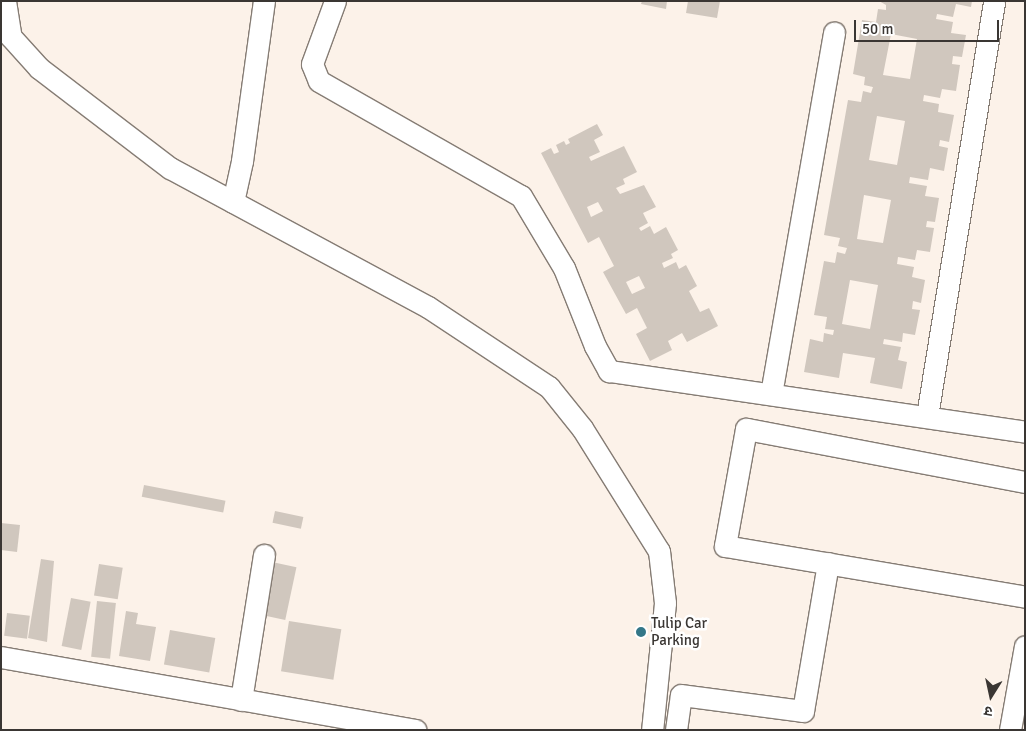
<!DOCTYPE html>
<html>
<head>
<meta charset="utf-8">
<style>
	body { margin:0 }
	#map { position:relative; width:1026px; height:731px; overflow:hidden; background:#fcf2e9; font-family:Signika,"Noto Sans Devanagari",sans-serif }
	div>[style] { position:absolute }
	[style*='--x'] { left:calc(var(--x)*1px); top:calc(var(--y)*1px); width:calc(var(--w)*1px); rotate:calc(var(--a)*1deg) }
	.building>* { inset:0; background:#d0c7be; transform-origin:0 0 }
	.roads { filter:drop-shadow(1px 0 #857c74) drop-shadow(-1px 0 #857c74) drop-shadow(0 1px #857c74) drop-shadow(0 -1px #857c74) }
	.street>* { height:21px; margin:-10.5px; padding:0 10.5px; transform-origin:10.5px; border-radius:10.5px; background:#fff }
	.dots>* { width:14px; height:14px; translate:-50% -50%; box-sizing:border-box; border:2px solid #fff; border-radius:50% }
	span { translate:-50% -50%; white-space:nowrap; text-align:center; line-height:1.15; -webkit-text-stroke:5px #fff; paint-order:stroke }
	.poi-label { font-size:15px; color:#3a3633 }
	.left { translate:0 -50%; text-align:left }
	.frame { position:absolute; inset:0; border:2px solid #3a3633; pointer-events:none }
	.north { position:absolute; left:966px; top:671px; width:50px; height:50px; -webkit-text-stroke:4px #fff; paint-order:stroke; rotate:190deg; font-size:14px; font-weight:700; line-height:20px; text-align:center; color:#3a3633 }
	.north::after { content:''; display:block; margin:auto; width:18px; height:22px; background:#3a3633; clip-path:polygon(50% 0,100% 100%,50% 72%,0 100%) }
	.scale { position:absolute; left:854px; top:20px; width:145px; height:22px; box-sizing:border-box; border:2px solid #3a3633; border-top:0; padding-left:6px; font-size:15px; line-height:18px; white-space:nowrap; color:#3a3633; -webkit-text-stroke:4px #fff; paint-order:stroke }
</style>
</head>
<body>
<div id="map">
	<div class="building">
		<div style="clip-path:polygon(642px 1px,667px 1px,666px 9px,641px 4px)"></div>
		<div style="clip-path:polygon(688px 1px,720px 1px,717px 18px,686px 13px)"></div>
		<div style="clip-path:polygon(evenodd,879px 1px,972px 1px,971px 7px,956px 4px,953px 17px,937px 14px,936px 19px,953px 22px,951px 33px,966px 35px,962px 57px,953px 56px,952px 64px,960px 65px,956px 91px,942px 89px,940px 98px,924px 95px,923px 101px,939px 104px,938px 112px,954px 115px,949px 142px,940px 140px,939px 146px,948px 148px,944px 171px,930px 168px,928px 180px,910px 177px,909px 183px,927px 186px,925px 196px,939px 198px,935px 222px,927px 221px,926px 227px,934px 228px,930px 252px,917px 250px,915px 260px,898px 257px,897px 264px,914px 267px,912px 277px,925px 280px,921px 303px,913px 301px,912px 309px,920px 310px,915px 335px,903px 333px,902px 342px,884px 339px,883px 344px,901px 347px,898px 360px,907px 362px,902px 389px,870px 383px,875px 358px,843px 353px,839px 378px,804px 372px,810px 339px,823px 342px,824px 333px,833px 335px,834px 330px,825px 329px,827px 317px,814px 315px,824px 261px,835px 263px,837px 252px,845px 254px,847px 248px,838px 246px,840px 238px,824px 235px,848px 100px,861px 102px,863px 91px,871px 93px,873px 87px,864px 85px,865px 77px,853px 74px,862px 20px,876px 22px,878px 9px,886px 10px,886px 5px,879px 1px,891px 34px,917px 39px,910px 79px,883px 75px,891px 34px,879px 1px,877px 116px,905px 121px,897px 165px,869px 160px,877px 116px,879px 1px,864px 195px,891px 200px,883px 243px,857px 239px,864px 195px,879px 1px,850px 280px,878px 285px,870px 329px,842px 324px,850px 280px)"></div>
		<div style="clip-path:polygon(evenodd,597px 124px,603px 135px,594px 140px,600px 152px,589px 157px,591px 161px,624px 146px,637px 172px,623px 179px,625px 184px,616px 188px,620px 194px,644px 185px,656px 207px,643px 213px,648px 223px,639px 228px,641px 231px,650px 226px,654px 234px,666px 227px,678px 250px,671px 254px,673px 258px,662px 263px,664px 268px,676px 262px,679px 269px,686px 265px,697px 286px,689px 291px,700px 312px,709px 308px,718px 326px,687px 342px,682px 333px,668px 341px,672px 350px,650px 361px,636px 334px,647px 328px,637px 308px,626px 314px,603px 272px,614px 266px,599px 237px,588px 243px,541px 153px,551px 148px,554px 154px,559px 152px,556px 145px,564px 141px,566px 145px,570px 143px,568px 139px,597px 124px,598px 202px,603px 211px,591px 217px,587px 207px,598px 202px,597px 124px,639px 276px,645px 288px,632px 294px,626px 282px,639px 276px)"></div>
		<div style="left:144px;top:485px;width:83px;height:12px;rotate:11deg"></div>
		<div style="left:275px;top:511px;width:29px;height:12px;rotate:12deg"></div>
		<div style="clip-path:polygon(1px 523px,20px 525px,17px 552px,1px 550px)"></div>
		<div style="clip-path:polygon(41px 559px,54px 561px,47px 642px,28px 638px)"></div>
		<div style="left:272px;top:562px;width:25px;height:54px;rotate:12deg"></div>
		<div style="left:99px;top:564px;width:24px;height:32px;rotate:9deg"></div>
		<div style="left:71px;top:598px;width:20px;height:49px;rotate:11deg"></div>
		<div style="left:97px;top:601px;width:19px;height:56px;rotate:6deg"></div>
		<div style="clip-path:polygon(126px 611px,138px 613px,136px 624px,156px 627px,150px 661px,119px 656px)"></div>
		<div style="left:7px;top:613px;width:23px;height:23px;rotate:7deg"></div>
		<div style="left:289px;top:621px;width:53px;height:51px;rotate:9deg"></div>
		<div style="left:170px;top:630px;width:46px;height:35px;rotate:10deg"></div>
	</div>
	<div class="roads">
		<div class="street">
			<div style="--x:5;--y:1;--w:36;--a:81"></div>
			<div style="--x:11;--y:37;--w:42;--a:47.9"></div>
			<div style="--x:39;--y:68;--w:165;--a:37.4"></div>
			<div style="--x:170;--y:168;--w:293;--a:28.3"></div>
			<div style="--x:428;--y:307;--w:145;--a:33.5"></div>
			<div style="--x:549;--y:387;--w:53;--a:51.2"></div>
			<div style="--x:582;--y:428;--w:145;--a:58"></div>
			<div style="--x:659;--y:551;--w:52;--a:83.4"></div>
			<div style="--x:665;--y:603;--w:128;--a:95.8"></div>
			<div style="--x:335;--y:1;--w:67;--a:110.1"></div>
			<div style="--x:312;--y:64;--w:18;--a:68"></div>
			<div style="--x:319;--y:81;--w:232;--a:29.7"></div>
			<div style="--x:521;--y:196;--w:84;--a:59.2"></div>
			<div style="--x:564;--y:268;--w:84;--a:68.3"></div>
			<div style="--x:595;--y:346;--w:29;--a:61"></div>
			<div style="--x:609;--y:371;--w:420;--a:8.3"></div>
			<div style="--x:233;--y:202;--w:42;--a:-77.6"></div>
			<div style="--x:242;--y:161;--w:162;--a:-82.2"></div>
			<div style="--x:771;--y:394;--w:367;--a:-80.1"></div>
			<div style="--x:927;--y:416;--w:420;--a:-80.8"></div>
			<div style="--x:1025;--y:482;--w:284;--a:-169.2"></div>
			<div style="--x:746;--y:429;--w:119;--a:100.2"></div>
			<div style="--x:725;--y:546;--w:304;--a:9.6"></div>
			<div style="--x:1;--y:657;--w:421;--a:10"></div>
			<div style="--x:241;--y:700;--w:147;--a:-81"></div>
			<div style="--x:676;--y:730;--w:35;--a:-82"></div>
			<div style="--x:681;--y:695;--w:123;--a:7.5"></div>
			<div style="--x:803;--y:711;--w:150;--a:-80.4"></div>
			<div style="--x:1010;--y:730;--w:85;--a:-79.9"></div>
		</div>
	</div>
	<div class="dots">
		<div style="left:641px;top:632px;background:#347788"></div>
	</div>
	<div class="poi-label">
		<span class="left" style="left:651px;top:632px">Tulip Car<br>Parking</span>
	</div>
	<div class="frame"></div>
	<div class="north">उ</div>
	<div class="scale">50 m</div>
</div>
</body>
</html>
